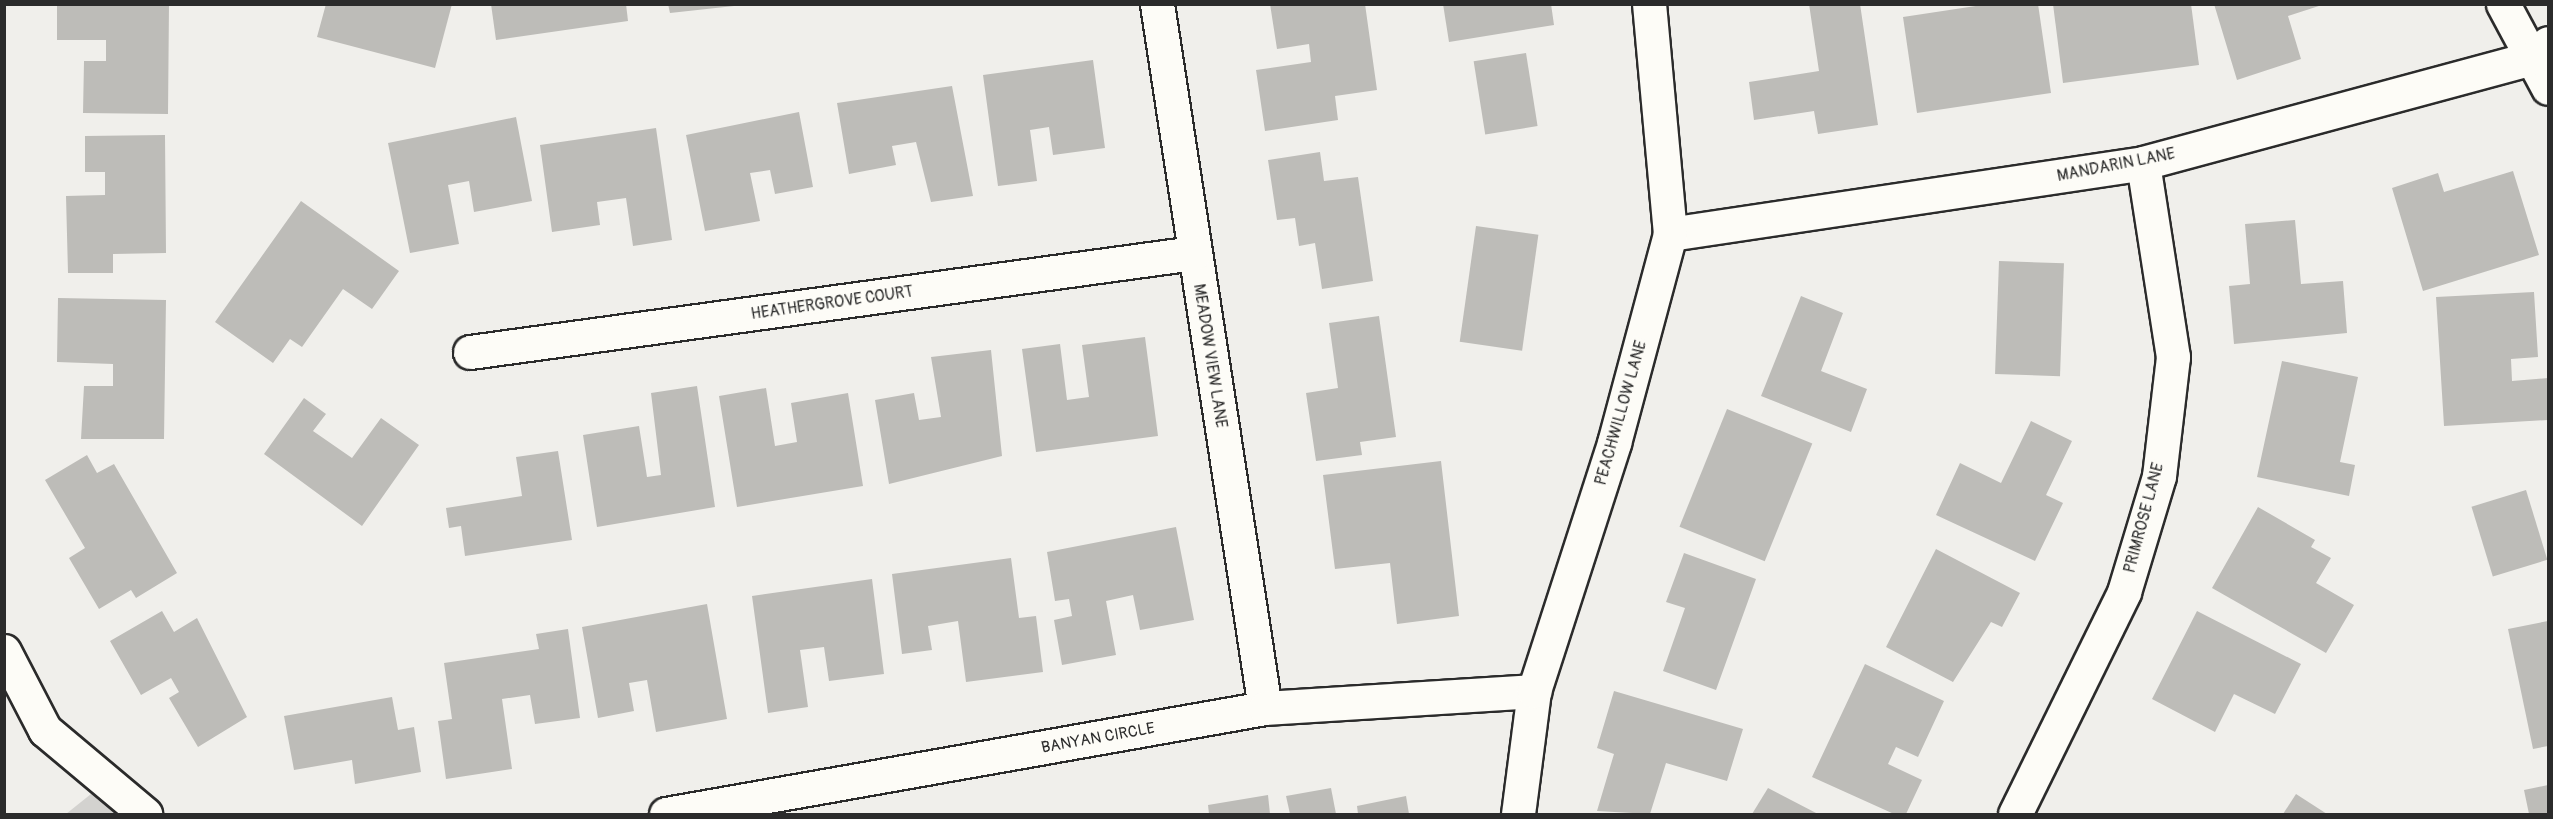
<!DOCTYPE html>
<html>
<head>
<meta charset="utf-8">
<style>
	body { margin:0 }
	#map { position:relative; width:2553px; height:819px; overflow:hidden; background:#f0efeb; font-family:Pangolin,sans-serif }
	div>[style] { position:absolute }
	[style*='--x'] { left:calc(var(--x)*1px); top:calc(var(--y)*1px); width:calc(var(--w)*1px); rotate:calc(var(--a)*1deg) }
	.green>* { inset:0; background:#d3d2cf }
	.building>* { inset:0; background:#bdbcb8; transform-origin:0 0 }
	.roads { filter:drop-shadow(2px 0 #2b2b2b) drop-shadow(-2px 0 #2b2b2b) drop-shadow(0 2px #2b2b2b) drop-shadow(0 -2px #2b2b2b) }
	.minor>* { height:33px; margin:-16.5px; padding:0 16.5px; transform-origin:16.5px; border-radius:16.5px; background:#fdfcf7 }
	span { translate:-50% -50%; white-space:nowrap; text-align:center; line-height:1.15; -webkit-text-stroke:6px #fdfcf7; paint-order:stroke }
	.street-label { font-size:16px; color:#2b2b2b }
	.frame { position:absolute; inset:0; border:6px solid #2b2b2b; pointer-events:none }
</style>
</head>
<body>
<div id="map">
	<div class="green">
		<div style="clip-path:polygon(106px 782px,145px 814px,66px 814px)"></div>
	</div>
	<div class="building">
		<div style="clip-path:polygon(57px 4px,169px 4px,168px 114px,83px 113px,84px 61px,106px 61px,106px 40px,57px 40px)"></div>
		<div style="clip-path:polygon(326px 4px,452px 4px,435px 68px,317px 37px)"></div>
		<div style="clip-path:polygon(491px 4px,626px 4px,628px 21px,496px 40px)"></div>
		<div style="clip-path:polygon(668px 4px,734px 4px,734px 6px,670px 13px)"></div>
		<div style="clip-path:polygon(1270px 4px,1365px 4px,1377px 90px,1335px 96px,1338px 120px,1265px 131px,1256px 70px,1311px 62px,1309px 44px,1277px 49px)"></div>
		<div style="clip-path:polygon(1443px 4px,1551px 4px,1554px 25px,1449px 42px)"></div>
		<div style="clip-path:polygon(1809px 4px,1860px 4px,1878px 125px,1818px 134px,1814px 111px,1754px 120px,1749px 82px,1819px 71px)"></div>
		<div style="clip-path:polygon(1989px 4px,2038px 4px,2051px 93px,1917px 113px,1903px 17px)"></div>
		<div style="clip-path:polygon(2053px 4px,2191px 4px,2199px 65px,2063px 83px)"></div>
		<div style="clip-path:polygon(2214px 4px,2322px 4px,2322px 5px,2288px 16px,2301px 59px,2237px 80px)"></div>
		<div style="left:1526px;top:53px;width:74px;height:53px;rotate:81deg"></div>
		<div style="clip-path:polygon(1093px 60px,1105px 148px,1053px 155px,1049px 127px,1030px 130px,1037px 181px,998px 186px,983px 75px)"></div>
		<div style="clip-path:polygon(952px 86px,973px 196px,931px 202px,916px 142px,892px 146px,896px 165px,849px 174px,837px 103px)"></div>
		<div style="clip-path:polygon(799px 112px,813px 187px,775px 194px,770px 170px,750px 173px,760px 221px,705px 231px,686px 135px)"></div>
		<div style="clip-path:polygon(516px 117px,532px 201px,474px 212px,469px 181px,448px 185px,459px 244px,410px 253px,388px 143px)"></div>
		<div style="clip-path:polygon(656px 128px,672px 240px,633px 246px,626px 198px,597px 202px,600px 225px,552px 232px,540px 145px)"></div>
		<div style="clip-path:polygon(165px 135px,166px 253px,113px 254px,113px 273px,68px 273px,66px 196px,105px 195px,105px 172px,85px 172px,85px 136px)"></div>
		<div style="clip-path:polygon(1320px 152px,1324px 181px,1358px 177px,1373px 281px,1322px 289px,1315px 243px,1299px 246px,1295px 218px,1277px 220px,1268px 160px)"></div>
		<div style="clip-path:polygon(2513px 171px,2539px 255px,2423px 291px,2392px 188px,2438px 173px,2444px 192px)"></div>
		<div style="clip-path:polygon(301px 201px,399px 271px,372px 309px,343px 289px,302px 347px,290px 339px,273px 363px,215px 322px)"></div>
		<div style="clip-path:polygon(2295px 220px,2301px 284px,2343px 281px,2347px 333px,2234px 344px,2229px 286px,2250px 284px,2245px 224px)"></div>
		<div style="left:1476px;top:226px;width:63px;height:117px;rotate:8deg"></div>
		<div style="left:1999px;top:261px;width:65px;height:113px;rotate:2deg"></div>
		<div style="clip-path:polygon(2534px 292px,2538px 357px,2511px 359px,2512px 381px,2548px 378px,2548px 420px,2444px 426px,2436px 297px)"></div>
		<div style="clip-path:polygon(1801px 296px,1843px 313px,1821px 371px,1867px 389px,1851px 432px,1761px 396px)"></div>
		<div style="clip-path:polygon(58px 298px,166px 300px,164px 439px,81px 439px,84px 386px,113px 386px,113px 364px,57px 362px)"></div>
		<div style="clip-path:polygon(1379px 316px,1396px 437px,1360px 442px,1362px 455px,1316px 461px,1306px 393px,1338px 388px,1329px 323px)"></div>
		<div style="clip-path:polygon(1145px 337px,1158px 436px,1036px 452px,1022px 349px,1060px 344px,1067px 400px,1089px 397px,1082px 345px)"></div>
		<div style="clip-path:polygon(991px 350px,1002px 456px,889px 484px,875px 400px,914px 393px,919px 420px,941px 417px,931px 357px)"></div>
		<div style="clip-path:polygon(2282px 361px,2358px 377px,2340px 462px,2355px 465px,2349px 496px,2257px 477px)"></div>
		<div style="clip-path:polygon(697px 386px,715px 507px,597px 527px,583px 435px,639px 426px,647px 477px,661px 475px,651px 393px)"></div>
		<div style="clip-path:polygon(766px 388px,775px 446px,797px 442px,791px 403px,848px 393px,863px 486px,737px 507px,719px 396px)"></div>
		<div style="clip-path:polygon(304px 398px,326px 414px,313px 431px,352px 458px,381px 418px,419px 445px,362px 526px,264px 454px)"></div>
		<div style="left:1727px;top:409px;width:92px;height:127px;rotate:22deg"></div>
		<div style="clip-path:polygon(2031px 421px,2072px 441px,2046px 495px,2063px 503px,2035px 561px,1936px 515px,1960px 463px,2001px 483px)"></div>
		<div style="clip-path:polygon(558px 451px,572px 540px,465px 556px,461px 526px,449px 528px,446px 508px,522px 496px,516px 457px)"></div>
		<div style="clip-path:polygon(87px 455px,97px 473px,114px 464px,177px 573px,136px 598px,131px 590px,99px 609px,69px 558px,85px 548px,45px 480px)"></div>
		<div style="clip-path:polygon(1441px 461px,1459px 616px,1397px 624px,1390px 563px,1335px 569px,1323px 475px)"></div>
		<div style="left:2526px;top:490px;width:73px;height:57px;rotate:73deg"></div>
		<div style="clip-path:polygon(2258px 507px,2315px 540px,2311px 547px,2331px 558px,2316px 583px,2354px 605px,2326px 653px,2212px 588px)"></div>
		<div style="clip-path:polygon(1176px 527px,1194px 620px,1140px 630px,1133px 595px,1106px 601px,1116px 655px,1062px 665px,1054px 620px,1072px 616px,1069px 599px,1055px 601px,1047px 552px)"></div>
		<div style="clip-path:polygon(1936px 549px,2020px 593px,2002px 627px,1991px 622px,1953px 682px,1886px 647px)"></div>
		<div style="clip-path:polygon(1684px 553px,1756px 579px,1716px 690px,1663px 671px,1685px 608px,1666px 602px)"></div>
		<div style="clip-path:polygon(1011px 558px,1019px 618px,1036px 616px,1043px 672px,966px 682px,958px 621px,928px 626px,932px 650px,902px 654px,892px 574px)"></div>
		<div style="clip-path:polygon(872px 579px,884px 674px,829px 681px,824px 647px,800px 650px,808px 707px,768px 713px,752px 596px)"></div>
		<div style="clip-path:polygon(707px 604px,727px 719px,656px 732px,647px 680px,629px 683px,634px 711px,598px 718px,582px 627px)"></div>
		<div style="clip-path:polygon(162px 611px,174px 632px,197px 618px,247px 717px,198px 747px,169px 698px,179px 692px,171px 678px,141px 695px,110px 641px)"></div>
		<div style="clip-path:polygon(2197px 611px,2301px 664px,2275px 714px,2234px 694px,2215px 732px,2152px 699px)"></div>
		<div style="clip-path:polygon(2548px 621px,2548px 746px,2533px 749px,2508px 629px)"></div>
		<div style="clip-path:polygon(568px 629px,580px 718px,535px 724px,530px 695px,502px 699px,512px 769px,446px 779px,438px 721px,452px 719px,444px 663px,539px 649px,536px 634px)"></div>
		<div style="clip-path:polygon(1865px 664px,1944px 701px,1918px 757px,1896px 747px,1888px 764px,1922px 780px,1906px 814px,1894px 814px,1812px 777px)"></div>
		<div style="clip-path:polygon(1614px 691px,1743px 729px,1727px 781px,1666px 763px,1650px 814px,1597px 811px,1614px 754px,1597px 748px)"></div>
		<div style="clip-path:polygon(392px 697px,398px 730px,414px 727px,421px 772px,355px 784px,352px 760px,294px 770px,284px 716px)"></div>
		<div style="clip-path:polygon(2548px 785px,2548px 814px,2529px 814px,2524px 790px)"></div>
		<div style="clip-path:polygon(1331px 788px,1336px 814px,1290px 814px,1286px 796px)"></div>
		<div style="clip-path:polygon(1768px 788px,1818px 814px,1752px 814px)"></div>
		<div style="clip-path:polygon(2296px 794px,2327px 814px,2283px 814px)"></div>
		<div style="clip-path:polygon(1268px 795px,1270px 814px,1209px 814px,1208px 805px)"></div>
		<div style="clip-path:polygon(1406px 796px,1409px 814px,1358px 814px,1357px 806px)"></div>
	</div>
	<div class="roads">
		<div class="minor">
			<div style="--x:1157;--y:4;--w:712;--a:81.28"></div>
			<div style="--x:2503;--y:4;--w:95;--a:61.8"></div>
			<div style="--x:1670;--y:234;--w:478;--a:-8.5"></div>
			<div style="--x:2143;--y:163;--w:404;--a:-15.1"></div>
			<div style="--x:2533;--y:58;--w:21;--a:-45"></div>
			<div style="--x:470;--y:352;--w:731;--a:-7.79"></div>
			<div style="--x:4;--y:651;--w:89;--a:62.6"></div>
			<div style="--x:45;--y:730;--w:131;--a:40"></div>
			<div style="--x:666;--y:814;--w:608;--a:-10.04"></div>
			<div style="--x:1265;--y:708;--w:270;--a:-3.6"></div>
			<div style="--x:1518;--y:814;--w:124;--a:-82.6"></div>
			<div style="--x:1534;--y:691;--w:261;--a:-72.1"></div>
			<div style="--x:1614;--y:443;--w:216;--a:-75"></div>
			<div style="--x:1670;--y:234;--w:231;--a:-95.2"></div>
			<div style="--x:2015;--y:814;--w:247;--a:-63.8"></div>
			<div style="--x:2124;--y:592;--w:121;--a:-73.2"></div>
			<div style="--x:2159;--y:476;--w:120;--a:-83.3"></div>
			<div style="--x:2173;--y:357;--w:196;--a:-98.8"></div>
		</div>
	</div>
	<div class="street-label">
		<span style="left:2116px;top:165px;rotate:-11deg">MANDARIN LANE</span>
		<span style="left:832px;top:303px;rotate:-8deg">HEATHERGROVE COURT</span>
		<span style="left:1210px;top:356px;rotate:81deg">MEADOW VIEW LANE</span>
		<span style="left:1621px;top:413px;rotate:-74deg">PEACHWILLOW LANE</span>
		<span style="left:2144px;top:518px;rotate:-75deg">PRIMROSE LANE</span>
		<span style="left:1098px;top:738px;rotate:-10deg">BANYAN CIRCLE</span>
	</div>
	<div class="frame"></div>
</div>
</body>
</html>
